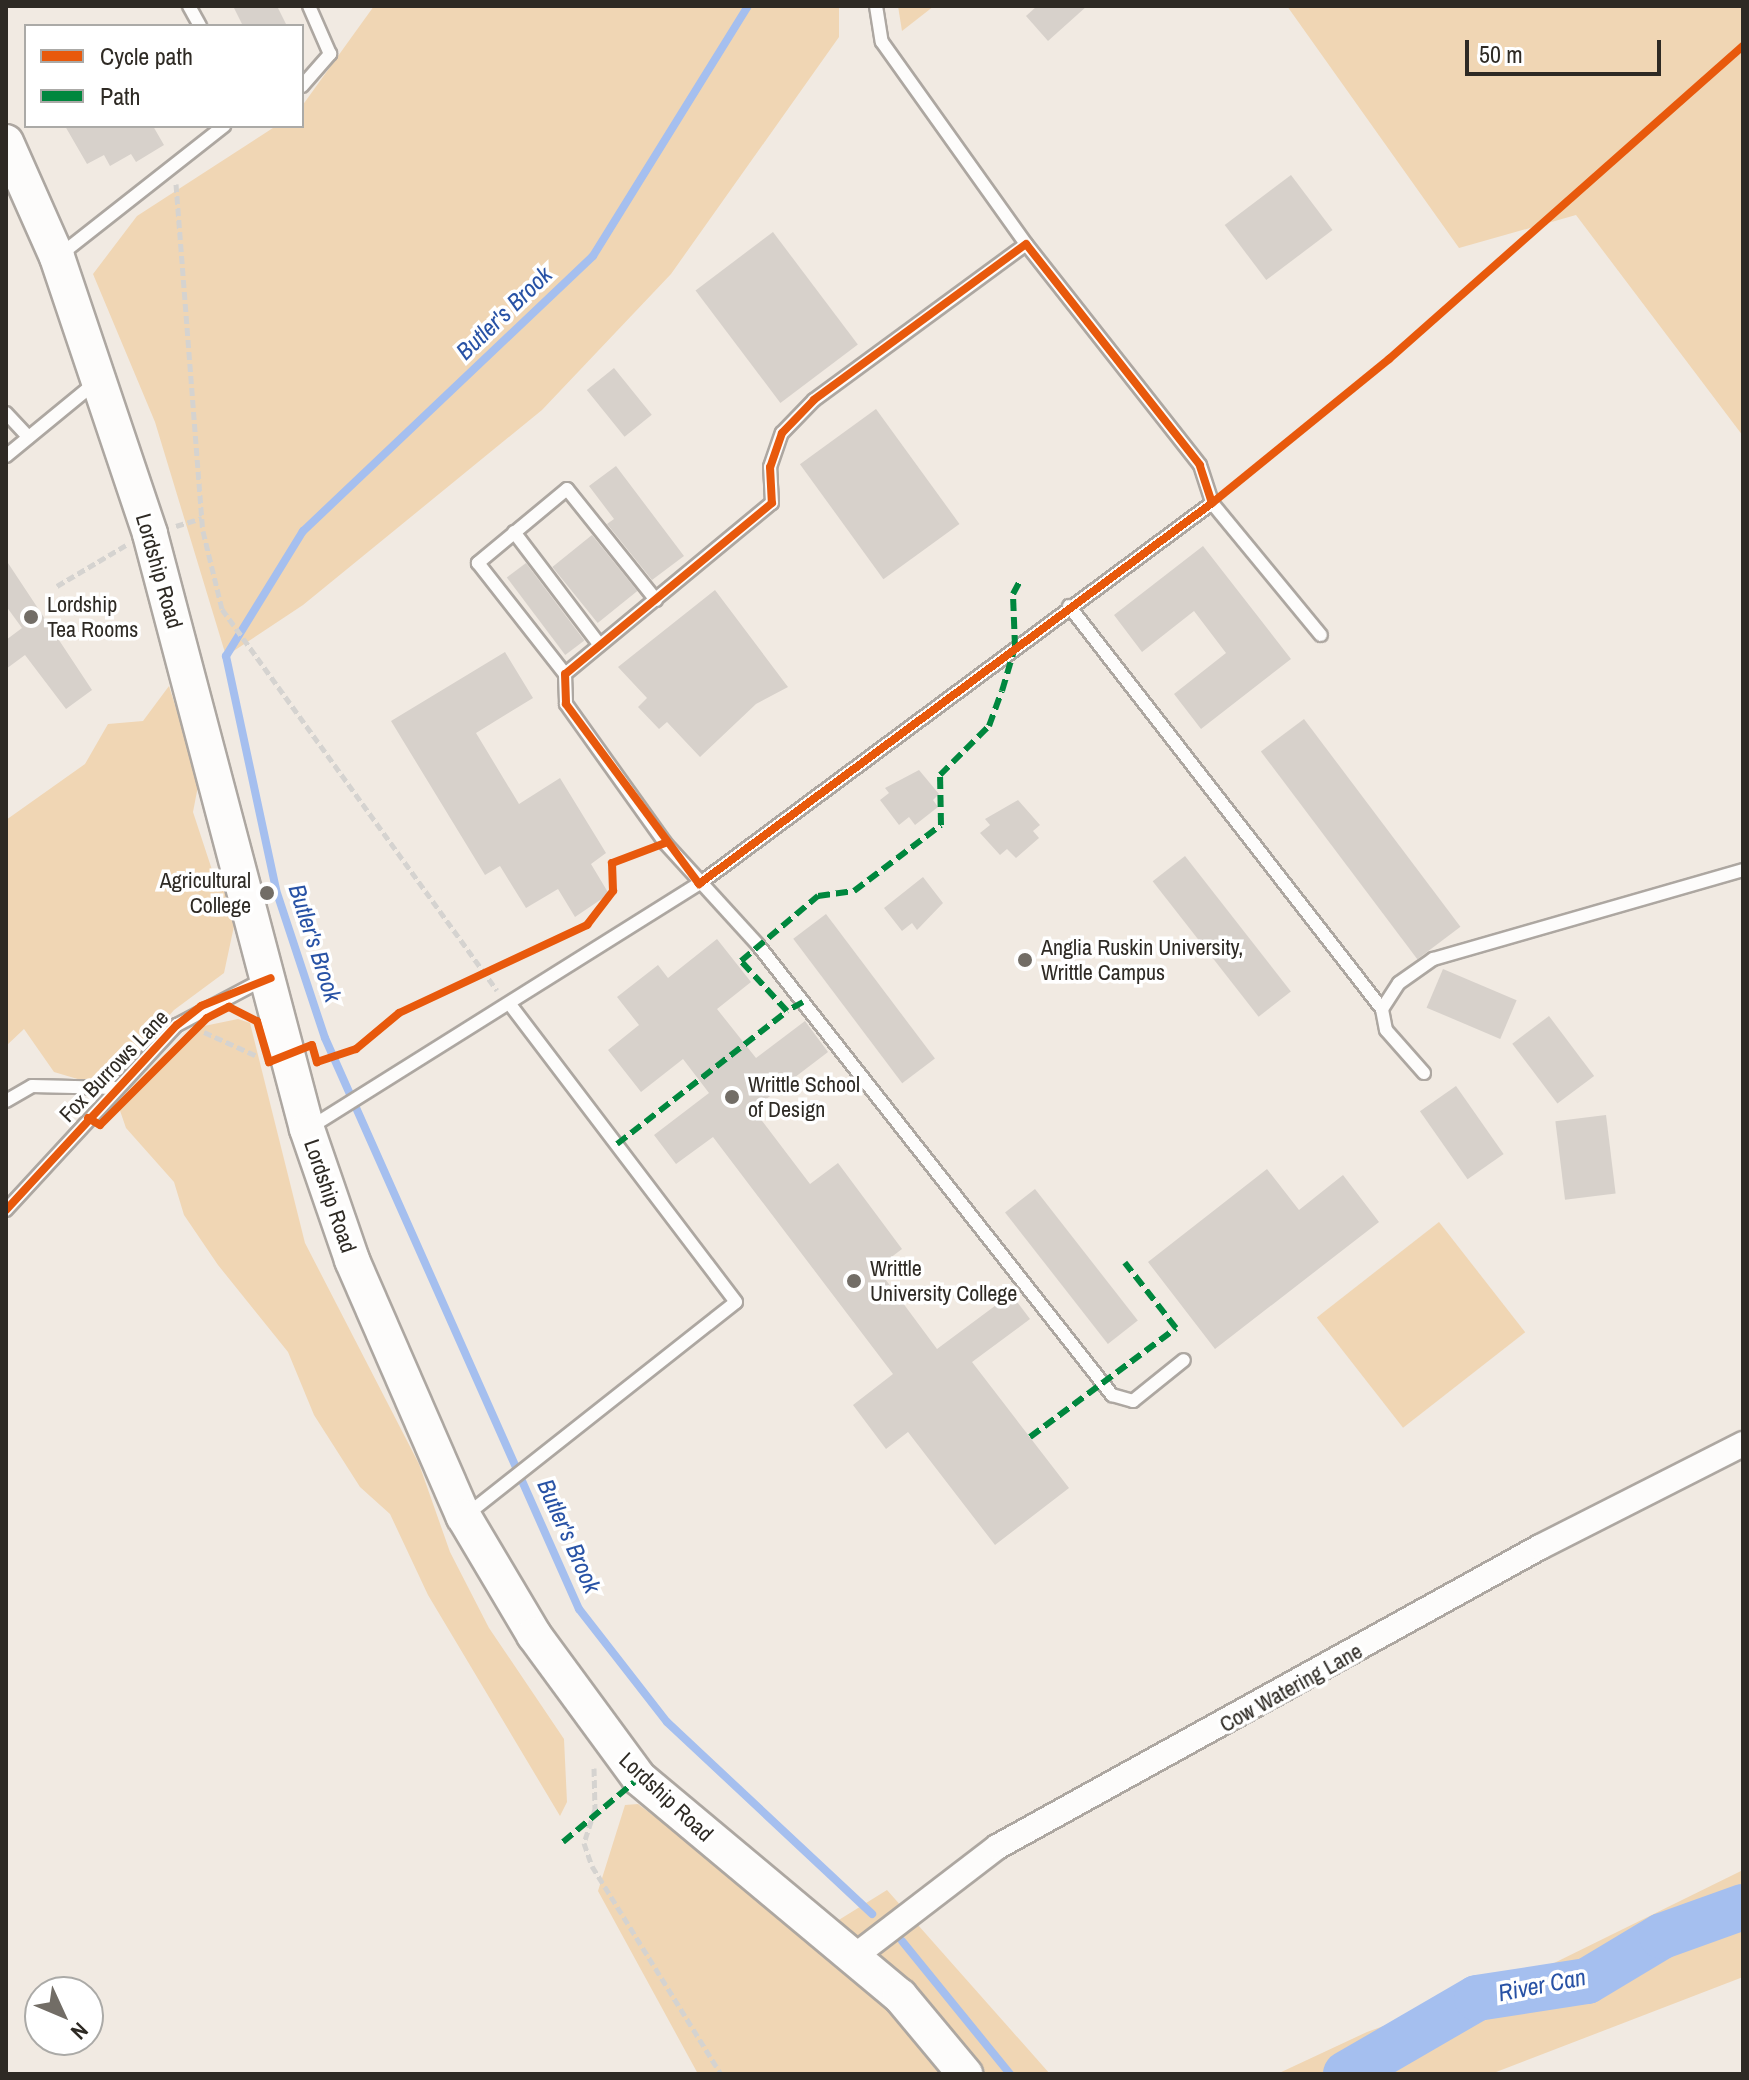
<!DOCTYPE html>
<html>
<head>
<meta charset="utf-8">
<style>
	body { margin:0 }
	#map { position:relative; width:1749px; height:2080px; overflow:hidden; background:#f1eae2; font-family:"Archivo Narrow",sans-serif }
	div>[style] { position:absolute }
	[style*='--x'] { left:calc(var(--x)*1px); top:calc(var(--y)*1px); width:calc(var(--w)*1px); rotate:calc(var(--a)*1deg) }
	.green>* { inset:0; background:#f0d6b4; transform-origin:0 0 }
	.stream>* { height:8px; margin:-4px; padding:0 4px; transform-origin:4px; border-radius:4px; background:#a5bfef }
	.river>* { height:46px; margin:-23px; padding:0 23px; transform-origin:23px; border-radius:23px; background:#a5bfef }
	.building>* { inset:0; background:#d7d1cb; transform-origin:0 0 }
	.path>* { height:5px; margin-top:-2.5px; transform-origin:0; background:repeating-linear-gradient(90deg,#d5d3d0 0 8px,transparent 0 12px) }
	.roads { filter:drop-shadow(2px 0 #ada7a1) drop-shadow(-2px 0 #ada7a1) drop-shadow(0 2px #ada7a1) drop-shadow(0 -2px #ada7a1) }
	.lane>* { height:12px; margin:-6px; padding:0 6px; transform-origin:6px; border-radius:6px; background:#fdfcfb }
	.street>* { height:24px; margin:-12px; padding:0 12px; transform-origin:12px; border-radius:12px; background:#fdfcfb }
	.secondary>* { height:34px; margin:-17px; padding:0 17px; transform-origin:17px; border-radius:17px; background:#fdfcfb }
	.quiet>* { height:6px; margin-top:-3px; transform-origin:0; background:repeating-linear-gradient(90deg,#00873e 0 12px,transparent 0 18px) }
	.cycleway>* { height:8px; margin:-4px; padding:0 4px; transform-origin:4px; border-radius:4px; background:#e8590c }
	.dots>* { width:22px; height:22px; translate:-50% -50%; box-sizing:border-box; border:4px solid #fff; border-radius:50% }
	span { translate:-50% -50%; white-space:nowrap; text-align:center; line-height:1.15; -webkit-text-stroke:7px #fff; paint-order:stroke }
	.street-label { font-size:22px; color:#2e2a24 }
	.poi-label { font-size:22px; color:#2e2a24 }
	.left { translate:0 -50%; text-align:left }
	.right { translate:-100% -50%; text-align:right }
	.water-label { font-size:24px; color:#2852a5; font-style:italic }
	.frame { position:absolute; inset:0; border:8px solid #2e2a24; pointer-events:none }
	.legend { position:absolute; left:24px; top:24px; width:280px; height:104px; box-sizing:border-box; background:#fff; border:2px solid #abaaa7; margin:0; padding:10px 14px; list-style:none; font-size:24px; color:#2e2a24 }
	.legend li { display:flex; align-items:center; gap:16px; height:40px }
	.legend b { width:40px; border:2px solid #abaaa7 }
	.north { position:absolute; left:24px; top:1976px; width:80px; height:80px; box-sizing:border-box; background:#fff; border:2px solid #abaaa7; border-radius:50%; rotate:134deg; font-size:22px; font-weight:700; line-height:32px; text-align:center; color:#2e2a24 }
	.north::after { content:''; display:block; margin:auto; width:28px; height:36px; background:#726d66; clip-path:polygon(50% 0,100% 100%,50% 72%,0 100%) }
	.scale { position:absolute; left:1465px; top:40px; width:196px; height:36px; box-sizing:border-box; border:4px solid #2e2a24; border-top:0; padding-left:10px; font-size:24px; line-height:28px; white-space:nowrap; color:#2e2a24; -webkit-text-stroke:6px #fff; paint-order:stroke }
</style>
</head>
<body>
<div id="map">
	<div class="green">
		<div style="clip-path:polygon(374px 6px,839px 6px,839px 37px,671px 274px,542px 410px,303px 605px,226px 656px,155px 422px,93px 274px,137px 216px,276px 126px,302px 126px,302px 106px)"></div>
		<div style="clip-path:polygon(898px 6px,934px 6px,902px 31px)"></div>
		<div style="clip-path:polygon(1287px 6px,1743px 6px,1743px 436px,1576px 215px,1459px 248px)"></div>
		<div style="clip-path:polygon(169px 686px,199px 781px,193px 812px,214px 876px,237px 912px,224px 973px,174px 1010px,133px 1057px,91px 1083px,54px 1072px,24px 1029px,6px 1046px,6px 820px,85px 764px,108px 724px,143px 721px)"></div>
		<div style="clip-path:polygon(238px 1019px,250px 1023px,305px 1243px,419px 1464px,450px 1552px,489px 1628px,564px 1739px,567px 1802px,560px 1816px,428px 1595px,390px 1514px,360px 1487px,314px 1415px,288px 1352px,218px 1265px,184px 1215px,174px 1182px,126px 1128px,117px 1102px,165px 1054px,204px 1026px)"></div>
		<div style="left:1439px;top:1222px;width:140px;height:155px;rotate:52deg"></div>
		<div style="clip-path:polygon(638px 1804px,813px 1936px,887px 1890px,1050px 2074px,698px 2074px,598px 1891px,625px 1805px)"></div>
		<div style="clip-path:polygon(1743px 1870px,1743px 1977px,1491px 2074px,1277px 2074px,1367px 2032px,1546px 1967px)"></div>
	</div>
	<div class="stream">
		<div style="--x:748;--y:6;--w:294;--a:121.8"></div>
		<div style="--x:593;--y:256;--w:400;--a:136.5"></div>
		<div style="--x:303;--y:531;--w:147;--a:121.6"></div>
		<div style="--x:226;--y:656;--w:239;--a:77.9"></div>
		<div style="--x:276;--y:890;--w:156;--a:71.7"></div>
		<div style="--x:325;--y:1038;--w:625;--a:66.02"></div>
		<div style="--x:579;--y:1609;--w:143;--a:52.1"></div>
		<div style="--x:667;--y:1722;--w:281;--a:43.1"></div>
		<div style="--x:902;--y:1941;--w:171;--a:50.9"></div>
	</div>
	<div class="river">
		<div style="--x:1346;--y:2074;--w:151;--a:-30.1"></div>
		<div style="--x:1477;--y:1998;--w:111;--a:-8.8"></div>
		<div style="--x:1587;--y:1981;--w:87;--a:-31"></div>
		<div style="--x:1662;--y:1936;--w:86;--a:-19.7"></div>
	</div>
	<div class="building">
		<div style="clip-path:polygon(233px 6px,277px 6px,287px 26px,243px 26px)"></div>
		<div style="clip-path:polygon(1037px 6px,1087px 6px,1048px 41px,1026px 16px)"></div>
		<div style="clip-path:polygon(65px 126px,153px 126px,164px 145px,136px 162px,131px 154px,110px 166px,104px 155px,87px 164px)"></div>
		<div style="left:1291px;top:175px;width:69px;height:83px;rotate:53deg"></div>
		<div style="left:773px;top:232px;width:141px;height:97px;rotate:53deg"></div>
		<div style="left:614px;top:368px;width:60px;height:35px;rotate:51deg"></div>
		<div style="left:876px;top:409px;width:142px;height:94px;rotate:54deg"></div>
		<div style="clip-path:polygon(616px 466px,684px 556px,652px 580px,607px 524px,614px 519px,589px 486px)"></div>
		<div style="left:592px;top:535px;width:72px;height:51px;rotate:51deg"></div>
		<div style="clip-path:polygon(1203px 546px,1291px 659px,1201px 729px,1174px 694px,1226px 653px,1194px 611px,1142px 652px,1114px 615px)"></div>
		<div style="clip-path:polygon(6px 560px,92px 690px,66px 709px,25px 655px,6px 669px,6px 640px,22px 628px,6px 606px)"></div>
		<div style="left:526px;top:563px;width:97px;height:24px;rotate:53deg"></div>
		<div style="clip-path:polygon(715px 590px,788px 687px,756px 704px,700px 757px,667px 722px,659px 729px,638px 707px,647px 698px,618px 667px)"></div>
		<div style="clip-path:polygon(505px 652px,533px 698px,476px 733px,519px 804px,560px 778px,606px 853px,591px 864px,609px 894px,575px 917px,558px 889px,526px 908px,500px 866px,485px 875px,391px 721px)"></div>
		<div style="left:1304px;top:719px;width:260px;height:54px;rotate:53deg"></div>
		<div style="clip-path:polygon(919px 770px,939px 794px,933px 800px,938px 807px,915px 825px,909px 817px,899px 825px,880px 800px,889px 793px,885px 788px)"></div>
		<div style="clip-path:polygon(1018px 800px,1040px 825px,1033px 831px,1039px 838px,1016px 858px,1007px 849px,1000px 855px,980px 833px,990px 825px,985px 819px)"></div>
		<div style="left:1185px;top:856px;width:172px;height:41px;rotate:52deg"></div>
		<div style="clip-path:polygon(923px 877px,943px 903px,917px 930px,912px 923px,902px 931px,884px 908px)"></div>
		<div style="left:826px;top:914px;width:181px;height:41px;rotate:53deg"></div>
		<div style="clip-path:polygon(717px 939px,751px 982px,717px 1009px,756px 1058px,805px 1021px,828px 1052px,753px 1109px,810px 1184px,838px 1163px,902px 1249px,877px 1268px,937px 1349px,1011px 1294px,1030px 1319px,972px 1362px,1069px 1488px,995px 1545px,908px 1432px,886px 1449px,853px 1405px,893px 1374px,713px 1137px,676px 1164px,654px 1135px,709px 1093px,683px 1059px,641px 1092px,608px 1050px,639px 1025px,617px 997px,658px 965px,668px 978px)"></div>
		<div style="left:1443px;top:969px;width:80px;height:42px;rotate:23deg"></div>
		<div style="left:1549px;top:1016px;width:75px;height:46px;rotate:53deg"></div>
		<div style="left:1456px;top:1086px;width:83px;height:44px;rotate:55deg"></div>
		<div style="left:1606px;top:1115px;width:79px;height:51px;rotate:83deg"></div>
		<div style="clip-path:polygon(1267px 1169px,1299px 1210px,1343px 1175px,1379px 1222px,1215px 1349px,1148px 1262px)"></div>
		<div style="left:1035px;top:1189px;width:167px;height:38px;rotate:52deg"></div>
	</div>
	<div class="path">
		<div style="--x:176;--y:184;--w:348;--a:85.6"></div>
		<div style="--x:203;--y:531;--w:80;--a:76.3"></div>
		<div style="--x:222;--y:609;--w:470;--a:54.2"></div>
		<div style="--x:176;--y:526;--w:27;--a:-17"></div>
		<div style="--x:57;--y:586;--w:80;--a:-30.7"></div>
		<div style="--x:204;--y:1032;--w:58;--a:24.4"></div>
		<div style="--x:594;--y:1768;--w:41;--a:88.6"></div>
		<div style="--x:595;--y:1809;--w:36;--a:108"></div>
		<div style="--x:584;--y:1843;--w:24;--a:71"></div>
		<div style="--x:592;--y:1866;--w:245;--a:58.2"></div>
	</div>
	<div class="roads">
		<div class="lane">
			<div style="--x:189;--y:6;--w:23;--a:61"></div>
			<div style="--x:876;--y:6;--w:36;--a:81"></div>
			<div style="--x:882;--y:42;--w:248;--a:54.5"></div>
			<div style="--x:1026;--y:244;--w:281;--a:51.8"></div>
			<div style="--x:1200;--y:465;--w:40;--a:72"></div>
			<div style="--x:1212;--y:503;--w:171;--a:50.5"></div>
			<div style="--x:302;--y:86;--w:43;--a:-48.8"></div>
			<div style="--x:330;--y:54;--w:52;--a:-113.6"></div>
			<div style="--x:60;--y:255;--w:209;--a:-38.2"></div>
			<div style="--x:6;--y:413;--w:33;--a:47"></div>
			<div style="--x:6;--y:456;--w:115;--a:-39.4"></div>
			<div style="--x:514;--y:532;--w:141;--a:52.8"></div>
			<div style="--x:656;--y:600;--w:142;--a:-128.7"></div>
			<div style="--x:567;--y:489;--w:116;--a:140.3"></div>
			<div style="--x:478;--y:563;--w:141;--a:51.9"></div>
			<div style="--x:565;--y:674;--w:30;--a:88"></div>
			<div style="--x:566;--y:704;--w:171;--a:54.5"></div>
			<div style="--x:665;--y:843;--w:138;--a:47.6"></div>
			<div style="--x:758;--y:945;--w:573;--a:51.81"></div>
			<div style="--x:1112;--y:1395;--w:22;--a:16"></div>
			<div style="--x:1133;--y:1401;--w:65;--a:-38.8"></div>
			<div style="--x:1069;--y:606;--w:510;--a:52.16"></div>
			<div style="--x:565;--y:674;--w:268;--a:-39.6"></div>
			<div style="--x:772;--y:503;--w:36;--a:-93"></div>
			<div style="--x:770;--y:467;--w:36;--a:-71"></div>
			<div style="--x:782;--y:433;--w:46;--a:-45.9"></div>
			<div style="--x:814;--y:400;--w:263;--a:-36.3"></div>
			<div style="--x:1424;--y:1073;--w:57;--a:-131.5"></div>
			<div style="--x:1386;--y:1030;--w:21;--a:-101"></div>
			<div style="--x:1382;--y:1009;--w:31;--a:-57"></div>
			<div style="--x:1399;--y:983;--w:42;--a:-35.2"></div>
			<div style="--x:1433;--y:959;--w:323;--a:-16"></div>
			<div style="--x:6;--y:1101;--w:30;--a:-30"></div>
			<div style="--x:32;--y:1086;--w:84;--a:1.4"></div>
			<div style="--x:311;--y:1127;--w:458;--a:-32.1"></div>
			<div style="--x:699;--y:884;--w:639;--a:-36.6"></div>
			<div style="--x:6;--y:1210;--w:252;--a:-47.3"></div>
			<div style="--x:177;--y:1025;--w:98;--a:-27.9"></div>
			<div style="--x:465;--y:1516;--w:345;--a:-38.3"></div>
			<div style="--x:736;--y:1302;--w:370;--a:-127.2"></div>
		</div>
		<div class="street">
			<div style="--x:855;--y:1956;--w:179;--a:-37.5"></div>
			<div style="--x:997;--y:1847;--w:620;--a:-28.92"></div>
			<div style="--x:1540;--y:1547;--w:228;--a:-26.9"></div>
		</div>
		<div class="secondary">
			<div style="--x:6;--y:142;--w:126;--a:66.1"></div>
			<div style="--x:57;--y:257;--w:292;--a:71.4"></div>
			<div style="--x:150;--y:534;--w:615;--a:75.22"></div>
			<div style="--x:307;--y:1129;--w:139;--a:71"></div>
			<div style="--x:352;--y:1260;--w:280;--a:66.5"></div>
			<div style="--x:464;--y:1517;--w:137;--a:59.3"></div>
			<div style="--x:534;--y:1635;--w:177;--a:53.7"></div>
			<div style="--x:639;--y:1778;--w:340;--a:39.9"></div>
			<div style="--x:900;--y:1996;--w:102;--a:50.2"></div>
		</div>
	</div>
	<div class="quiet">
		<div style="--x:803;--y:1002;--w:18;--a:151"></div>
		<div style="--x:787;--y:1011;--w:68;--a:-132.6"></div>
		<div style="--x:741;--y:961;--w:101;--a:-40.2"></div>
		<div style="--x:818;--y:896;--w:36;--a:-8"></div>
		<div style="--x:854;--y:891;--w:109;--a:-37.2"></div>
		<div style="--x:941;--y:825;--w:50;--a:-91.1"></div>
		<div style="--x:940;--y:775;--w:69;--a:-45"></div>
		<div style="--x:989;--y:726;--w:37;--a:-70"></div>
		<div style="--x:1002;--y:691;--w:46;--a:-73.5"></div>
		<div style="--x:1015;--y:647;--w:53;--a:-92.2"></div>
		<div style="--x:1013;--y:594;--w:15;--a:-62"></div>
		<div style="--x:617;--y:1144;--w:216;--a:-38"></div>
		<div style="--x:1030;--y:1437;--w:182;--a:-36.7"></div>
		<div style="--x:1176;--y:1328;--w:83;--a:-128.1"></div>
		<div style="--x:563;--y:1842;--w:99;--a:-40.1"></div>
	</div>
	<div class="cycleway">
		<div style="--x:1212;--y:503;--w:40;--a:-108"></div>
		<div style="--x:1200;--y:465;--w:281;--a:-128.2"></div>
		<div style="--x:1026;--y:244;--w:263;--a:143.7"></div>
		<div style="--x:814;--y:400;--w:46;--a:134.1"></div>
		<div style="--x:782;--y:433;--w:36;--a:109"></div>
		<div style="--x:770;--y:467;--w:36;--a:87"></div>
		<div style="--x:772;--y:503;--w:268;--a:140.4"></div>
		<div style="--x:565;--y:674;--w:30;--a:88"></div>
		<div style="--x:566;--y:704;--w:224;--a:53.5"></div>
		<div style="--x:699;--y:884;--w:639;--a:-36.6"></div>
		<div style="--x:1212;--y:503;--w:228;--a:-39.1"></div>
		<div style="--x:1389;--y:359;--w:473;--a:-41.5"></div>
		<div style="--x:88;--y:1118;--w:14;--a:30"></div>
		<div style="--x:100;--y:1125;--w:151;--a:-45"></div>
		<div style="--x:207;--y:1018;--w:25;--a:-27"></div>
		<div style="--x:229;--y:1007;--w:31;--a:27"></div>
		<div style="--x:257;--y:1021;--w:43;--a:73.7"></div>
		<div style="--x:269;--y:1062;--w:46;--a:-21.6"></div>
		<div style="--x:312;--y:1045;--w:18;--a:74"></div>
		<div style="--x:317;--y:1062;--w:41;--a:-18.4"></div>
		<div style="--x:356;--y:1049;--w:56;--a:-39.9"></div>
		<div style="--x:399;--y:1013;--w:208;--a:-25.1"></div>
		<div style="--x:587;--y:925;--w:43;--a:-52.6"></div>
		<div style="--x:613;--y:891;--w:28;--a:-92"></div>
		<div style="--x:612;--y:863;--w:57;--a:-20.7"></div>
		<div style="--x:6;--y:1210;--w:252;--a:-47.3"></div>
		<div style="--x:177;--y:1025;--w:31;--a:-38"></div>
		<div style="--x:201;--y:1006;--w:75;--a:-21.8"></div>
	</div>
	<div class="dots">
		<div style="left:31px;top:617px;background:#726d66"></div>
		<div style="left:267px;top:893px;background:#726d66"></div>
		<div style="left:1025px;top:960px;background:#726d66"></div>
		<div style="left:732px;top:1097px;background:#726d66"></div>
		<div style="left:854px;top:1281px;background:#726d66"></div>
	</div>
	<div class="street-label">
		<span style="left:159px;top:571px;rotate:74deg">Lordship Road</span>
		<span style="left:114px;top:1066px;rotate:-46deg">Fox Burrows Lane</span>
		<span style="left:330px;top:1196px;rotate:71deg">Lordship Road</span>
		<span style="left:1291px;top:1688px;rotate:-29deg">Cow Watering Lane</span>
		<span style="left:666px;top:1797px;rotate:43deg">Lordship Road</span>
	</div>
	<div class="poi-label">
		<span class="left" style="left:47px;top:617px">Lordship<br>Tea Rooms</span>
		<span class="right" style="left:251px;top:893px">Agricultural<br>College</span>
		<span class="left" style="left:1041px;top:960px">Anglia Ruskin University,<br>Writtle Campus</span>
		<span class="left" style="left:748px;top:1097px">Writtle School<br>of Design</span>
		<span class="left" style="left:870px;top:1281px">Writtle<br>University College</span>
	</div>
	<div class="water-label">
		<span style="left:504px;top:313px;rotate:-44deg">Butler's Brook</span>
		<span style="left:315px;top:943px;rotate:72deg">Butler's Brook</span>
		<span style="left:569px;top:1536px;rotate:66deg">Butler's Brook</span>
		<span style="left:1542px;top:1985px;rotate:-11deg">River Can</span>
	</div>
	<div class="frame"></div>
	<ul class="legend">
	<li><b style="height:10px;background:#e8590c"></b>Cycle path</li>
	<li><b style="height:10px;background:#00873e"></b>Path</li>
	</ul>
	<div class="north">N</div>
	<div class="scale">50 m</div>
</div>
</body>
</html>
